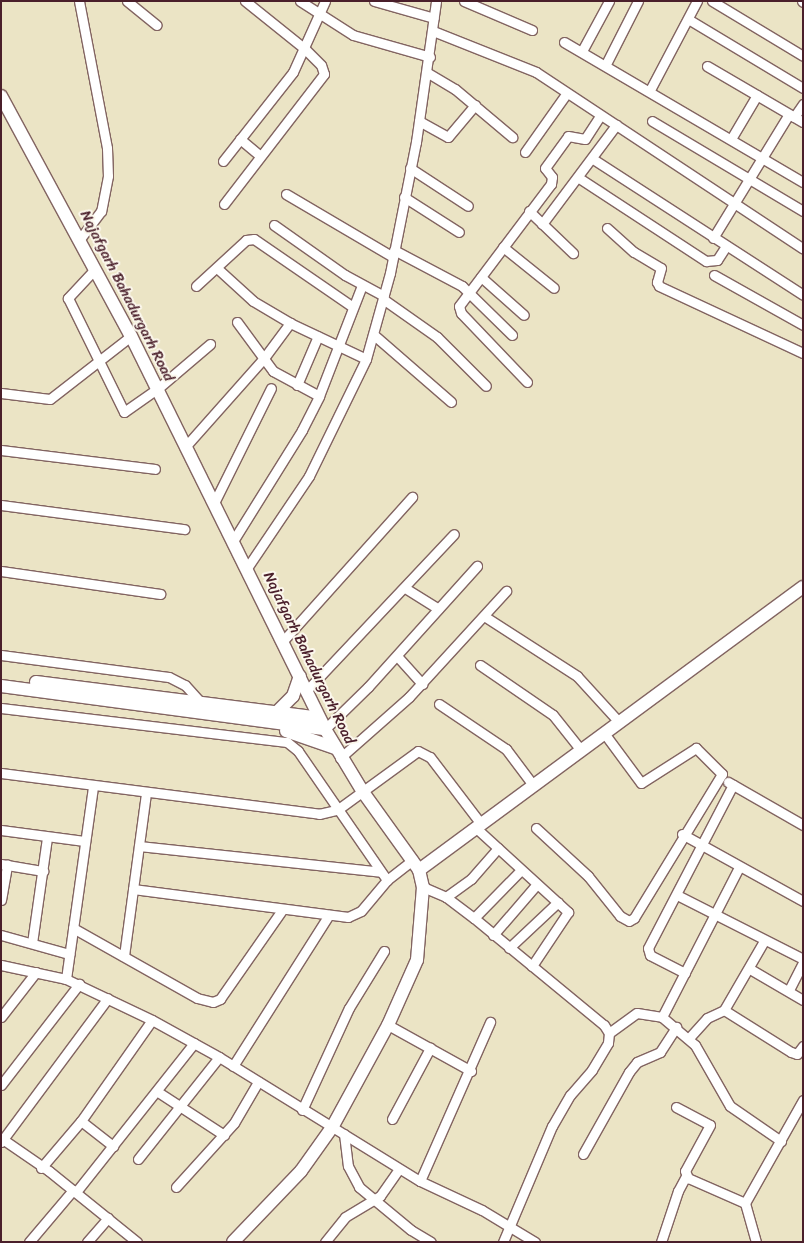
<!DOCTYPE html>
<html>
<head>
<meta charset="utf-8">
<style>
	body { margin:0 }
	#map { position:relative; width:804px; height:1243px; overflow:hidden; background:#ebe4c5; font-family:Sriracha,sans-serif }
	div>[style] { position:absolute }
	[style*='--x'] { left:calc(var(--x)*1px); top:calc(var(--y)*1px); width:calc(var(--w)*1px); rotate:calc(var(--a)*1deg) }
	.roads { filter:drop-shadow(1px 0 #826461) drop-shadow(-1px 0 #826461) drop-shadow(0 1px #826461) drop-shadow(0 -1px #826461) }
	.street>* { height:9px; margin:-4.5px; padding:0 4.5px; transform-origin:4.5px; border-radius:4.5px; background:#fff }
	.secondary>* { height:12px; margin:-6px; padding:0 6px; transform-origin:6px; border-radius:6px; background:#fff }
	span { translate:-50% -50%; white-space:nowrap; text-align:center; line-height:1.15; -webkit-text-stroke:4px #fbf7ec; paint-order:stroke }
	.street-label { font-size:15px; color:#4a1f2b }
	.frame { position:absolute; inset:0; border:2px solid #4a1f2b; pointer-events:none }
</style>
</head>
<body>
<div id="map">
	<div class="roads">
		<div class="street">
			<div style="--x:79;--y:1;--w:150;--a:79.2"></div>
			<div style="--x:107;--y:148;--w:28;--a:88"></div>
			<div style="--x:108;--y:176;--w:36;--a:101"></div>
			<div style="--x:101;--y:211;--w:36;--a:127"></div>
			<div style="--x:127;--y:1;--w:38;--a:39"></div>
			<div style="--x:300;--y:1;--w:63;--a:32.7"></div>
			<div style="--x:353;--y:35;--w:80;--a:15.9"></div>
			<div style="--x:374;--y:1;--w:62;--a:15.8"></div>
			<div style="--x:464;--y:1;--w:74;--a:23.1"></div>
			<div style="--x:712;--y:1;--w:106;--a:31.1"></div>
			<div style="--x:802;--y:1;--w:1;--a:45"></div>
			<div style="--x:688;--y:19;--w:134;--a:31"></div>
			<div style="--x:433;--y:31;--w:111;--a:21.7"></div>
			<div style="--x:536;--y:72;--w:320;--a:33.5"></div>
			<div style="--x:564;--y:42;--w:277;--a:30.4"></div>
			<div style="--x:582;--y:51;--w:57;--a:-61.6"></div>
			<div style="--x:606;--y:64;--w:71;--a:-63.1"></div>
			<div style="--x:707;--y:66;--w:111;--a:30.3"></div>
			<div style="--x:428;--y:73;--w:31;--a:31"></div>
			<div style="--x:455;--y:89;--w:75;--a:40.1"></div>
			<div style="--x:650;--y:90;--w:101;--a:-62.2"></div>
			<div style="--x:794;--y:117;--w:16;--a:-55"></div>
			<div style="--x:419;--y:121;--w:33;--a:29"></div>
			<div style="--x:448;--y:137;--w:42;--a:-49.8"></div>
			<div style="--x:652;--y:121;--w:176;--a:30.8"></div>
			<div style="--x:240;--y:139;--w:25;--a:40"></div>
			<div style="--x:731;--y:139;--w:51;--a:-59.4"></div>
			<div style="--x:525;--y:152;--w:71;--a:-54.7"></div>
			<div style="--x:593;--y:159;--w:250;--a:32.9"></div>
			<div style="--x:223;--y:161;--w:113;--a:-51.8"></div>
			<div style="--x:293;--y:72;--w:78;--a:-65.7"></div>
			<div style="--x:410;--y:168;--w:69;--a:33.2"></div>
			<div style="--x:579;--y:178;--w:152;--a:33.2"></div>
			<div style="--x:706;--y:261;--w:11;--a:-5"></div>
			<div style="--x:717;--y:260;--w:17;--a:-57"></div>
			<div style="--x:286;--y:194;--w:124;--a:30.5"></div>
			<div style="--x:404;--y:197;--w:65;--a:32.5"></div>
			<div style="--x:224;--y:204;--w:164;--a:-52.4"></div>
			<div style="--x:324;--y:74;--w:9;--a:-108"></div>
			<div style="--x:321;--y:65;--w:23;--a:-135"></div>
			<div style="--x:305;--y:49;--w:77;--a:-141.3"></div>
			<div style="--x:529;--y:211;--w:61;--a:43.7"></div>
			<div style="--x:542;--y:224;--w:124;--a:-53.2"></div>
			<div style="--x:274;--y:225;--w:87;--a:35.2"></div>
			<div style="--x:345;--y:275;--w:44;--a:28.3"></div>
			<div style="--x:607;--y:228;--w:36;--a:42"></div>
			<div style="--x:634;--y:252;--w:31;--a:31"></div>
			<div style="--x:661;--y:268;--w:15;--a:106"></div>
			<div style="--x:657;--y:282;--w:4;--a:63"></div>
			<div style="--x:659;--y:286;--w:159;--a:25"></div>
			<div style="--x:713;--y:238;--w:145;--a:-58.5"></div>
			<div style="--x:503;--y:247;--w:65;--a:38.8"></div>
			<div style="--x:394;--y:250;--w:77;--a:27.9"></div>
			<div style="--x:462;--y:286;--w:70;--a:44.4"></div>
			<div style="--x:95;--y:269;--w:40;--a:133"></div>
			<div style="--x:68;--y:298;--w:127;--a:63.8"></div>
			<div style="--x:124;--y:412;--w:39;--a:-35"></div>
			<div style="--x:156;--y:390;--w:71;--a:-40.4"></div>
			<div style="--x:218;--y:269;--w:47;--a:42.4"></div>
			<div style="--x:253;--y:301;--w:43;--a:30.7"></div>
			<div style="--x:290;--y:323;--w:84;--a:25.3"></div>
			<div style="--x:714;--y:275;--w:102;--a:29.3"></div>
			<div style="--x:481;--y:277;--w:57;--a:41.5"></div>
			<div style="--x:196;--y:286;--w:68;--a:-42.6"></div>
			<div style="--x:246;--y:240;--w:8;--a:-7"></div>
			<div style="--x:254;--y:239;--w:120;--a:34.5"></div>
			<div style="--x:383;--y:299;--w:66;--a:35.1"></div>
			<div style="--x:437;--y:337;--w:69;--a:45"></div>
			<div style="--x:237;--y:322;--w:61;--a:53.7"></div>
			<div style="--x:273;--y:371;--w:52;--a:28.5"></div>
			<div style="--x:374;--y:335;--w:102;--a:41"></div>
			<div style="--x:527;--y:382;--w:95;--a:-133.7"></div>
			<div style="--x:461;--y:313;--w:7;--a:-106"></div>
			<div style="--x:459;--y:306;--w:153;--a:-53"></div>
			<div style="--x:551;--y:184;--w:7;--a:-82"></div>
			<div style="--x:552;--y:177;--w:11;--a:-128"></div>
			<div style="--x:545;--y:168;--w:39;--a:-54"></div>
			<div style="--x:568;--y:136;--w:17;--a:10"></div>
			<div style="--x:585;--y:139;--w:27;--a:-57"></div>
			<div style="--x:297;--y:385;--w:53;--a:-66.8"></div>
			<div style="--x:1;--y:393;--w:49;--a:7"></div>
			<div style="--x:50;--y:399;--w:103;--a:-37.9"></div>
			<div style="--x:185;--y:447;--w:119;--a:-48.4"></div>
			<div style="--x:264;--y:358;--w:44;--a:-53.4"></div>
			<div style="--x:1;--y:450;--w:155;--a:7"></div>
			<div style="--x:214;--y:503;--w:128;--a:-63.6"></div>
			<div style="--x:1;--y:505;--w:185;--a:7.5"></div>
			<div style="--x:233;--y:541;--w:131;--a:-58.1"></div>
			<div style="--x:302;--y:430;--w:38;--a:-63"></div>
			<div style="--x:319;--y:396;--w:119;--a:-68.8"></div>
			<div style="--x:247;--y:568;--w:111;--a:-56"></div>
			<div style="--x:309;--y:476;--w:130;--a:-64"></div>
			<div style="--x:366;--y:359;--w:89;--a:-74.4"></div>
			<div style="--x:390;--y:273;--w:134;--a:-78.8"></div>
			<div style="--x:416;--y:142;--w:142;--a:-81.9"></div>
			<div style="--x:1;--y:571;--w:161;--a:8.2"></div>
			<div style="--x:405;--y:588;--w:39;--a:32"></div>
			<div style="--x:484;--y:616;--w:111;--a:32.8"></div>
			<div style="--x:577;--y:676;--w:62;--a:47.6"></div>
			<div style="--x:282;--y:642;--w:195;--a:-48.1"></div>
			<div style="--x:1;--y:655;--w:169;--a:7.5"></div>
			<div style="--x:169;--y:677;--w:18;--a:27"></div>
			<div style="--x:185;--y:685;--w:24;--a:48"></div>
			<div style="--x:397;--y:656;--w:38;--a:48"></div>
			<div style="--x:480;--y:665;--w:88;--a:34.4"></div>
			<div style="--x:553;--y:715;--w:43;--a:51.5"></div>
			<div style="--x:307;--y:690;--w:214;--a:-46.7"></div>
			<div style="--x:439;--y:704;--w:81;--a:33.9"></div>
			<div style="--x:506;--y:749;--w:45;--a:53.1"></div>
			<div style="--x:1;--y:708;--w:288;--a:6.8"></div>
			<div style="--x:287;--y:742;--w:14;--a:39"></div>
			<div style="--x:298;--y:751;--w:157;--a:55.4"></div>
			<div style="--x:325;--y:729;--w:60;--a:-44.3"></div>
			<div style="--x:368;--y:687;--w:163;--a:-48"></div>
			<div style="--x:340;--y:758;--w:92;--a:-41.5"></div>
			<div style="--x:409;--y:697;--w:144;--a:-47.5"></div>
			<div style="--x:1;--y:773;--w:321;--a:7.3"></div>
			<div style="--x:319;--y:814;--w:18;--a:-13"></div>
			<div style="--x:337;--y:810;--w:100;--a:-36.1"></div>
			<div style="--x:418;--y:751;--w:13;--a:27"></div>
			<div style="--x:430;--y:757;--w:84;--a:52.7"></div>
			<div style="--x:728;--y:782;--w:86;--a:29.8"></div>
			<div style="--x:476;--y:828;--w:125;--a:42.4"></div>
			<div style="--x:568;--y:912;--w:65;--a:123.7"></div>
			<div style="--x:536;--y:828;--w:71;--a:42.7"></div>
			<div style="--x:588;--y:876;--w:51;--a:51.3"></div>
			<div style="--x:620;--y:916;--w:10;--a:29"></div>
			<div style="--x:629;--y:921;--w:6;--a:-31"></div>
			<div style="--x:634;--y:918;--w:169;--a:-58.6"></div>
			<div style="--x:722;--y:774;--w:37;--a:-135"></div>
			<div style="--x:696;--y:748;--w:65;--a:147.5"></div>
			<div style="--x:641;--y:783;--w:62;--a:-126.5"></div>
			<div style="--x:1;--y:830;--w:84;--a:7.5"></div>
			<div style="--x:682;--y:834;--w:138;--a:29"></div>
			<div style="--x:139;--y:846;--w:243;--a:6.1"></div>
			<div style="--x:1;--y:864;--w:43;--a:9.5"></div>
			<div style="--x:423;--y:887;--w:25;--a:23"></div>
			<div style="--x:446;--y:897;--w:35;--a:37"></div>
			<div style="--x:474;--y:918;--w:168;--a:39.5"></div>
			<div style="--x:604;--y:1025;--w:9;--a:58"></div>
			<div style="--x:609;--y:1033;--w:10;--a:96"></div>
			<div style="--x:608;--y:1043;--w:31;--a:121"></div>
			<div style="--x:592;--y:1070;--w:33;--a:131"></div>
			<div style="--x:570;--y:1095;--w:36;--a:120"></div>
			<div style="--x:552;--y:1126;--w:126;--a:112.9"></div>
			<div style="--x:133;--y:889;--w:217;--a:7.4"></div>
			<div style="--x:348;--y:917;--w:14;--a:-25"></div>
			<div style="--x:361;--y:911;--w:40;--a:-50"></div>
			<div style="--x:387;--y:880;--w:33;--a:-38"></div>
			<div style="--x:677;--y:895;--w:141;--a:26.9"></div>
			<div style="--x:446;--y:897;--w:31;--a:-36"></div>
			<div style="--x:471;--y:879;--w:41;--a:-48.9"></div>
			<div style="--x:1;--y:900;--w:36;--a:-80"></div>
			<div style="--x:474;--y:918;--w:67;--a:-45.6"></div>
			<div style="--x:73;--y:928;--w:142;--a:29.4"></div>
			<div style="--x:197;--y:998;--w:16;--a:14"></div>
			<div style="--x:213;--y:1002;--w:8;--a:-23"></div>
			<div style="--x:220;--y:999;--w:108;--a:-55.1"></div>
			<div style="--x:1;--y:935;--w:71;--a:15.6"></div>
			<div style="--x:493;--y:935;--w:67;--a:-49.2"></div>
			<div style="--x:32;--y:943;--w:107;--a:-81.9"></div>
			<div style="--x:509;--y:948;--w:67;--a:-43.2"></div>
			<div style="--x:124;--y:956;--w:164;--a:-82.3"></div>
			<div style="--x:1;--y:965;--w:66;--a:12.2"></div>
			<div style="--x:66;--y:979;--w:95;--a:25.5"></div>
			<div style="--x:152;--y:1020;--w:77;--a:28.9"></div>
			<div style="--x:219;--y:1057;--w:236;--a:31.7"></div>
			<div style="--x:420;--y:1181;--w:68;--a:25.1"></div>
			<div style="--x:482;--y:1210;--w:62;--a:31.1"></div>
			<div style="--x:750;--y:969;--w:61;--a:30.3"></div>
			<div style="--x:685;--y:973;--w:39;--a:-153"></div>
			<div style="--x:650;--y:955;--w:7;--a:-106"></div>
			<div style="--x:648;--y:948;--w:184;--a:-62.5"></div>
			<div style="--x:66;--y:979;--w:195;--a:-82"></div>
			<div style="--x:789;--y:990;--w:30;--a:-63"></div>
			<div style="--x:724;--y:1010;--w:80;--a:-59.9"></div>
			<div style="--x:1;--y:1017;--w:57;--a:-52.1"></div>
			<div style="--x:662;--y:1017;--w:169;--a:-62.8"></div>
			<div style="--x:388;--y:1025;--w:95;--a:29"></div>
			<div style="--x:609;--y:1033;--w:34;--a:-36"></div>
			<div style="--x:637;--y:1013;--w:25;--a:9"></div>
			<div style="--x:662;--y:1017;--w:43;--a:40.3"></div>
			<div style="--x:695;--y:1045;--w:70;--a:60.2"></div>
			<div style="--x:730;--y:1106;--w:62;--a:34.5"></div>
			<div style="--x:689;--y:1038;--w:27;--a:-48"></div>
			<div style="--x:707;--y:1018;--w:19;--a:-25"></div>
			<div style="--x:724;--y:1010;--w:79;--a:32.1"></div>
			<div style="--x:791;--y:1052;--w:6;--a:18"></div>
			<div style="--x:797;--y:1054;--w:10;--a:-53"></div>
			<div style="--x:233;--y:1066;--w:179;--a:-57.6"></div>
			<div style="--x:1;--y:1085;--w:128;--a:-52.3"></div>
			<div style="--x:158;--y:1092;--w:79;--a:33.1"></div>
			<div style="--x:676;--y:1107;--w:38;--a:28"></div>
			<div style="--x:710;--y:1125;--w:52;--a:118.5"></div>
			<div style="--x:685;--y:1171;--w:8;--a:67"></div>
			<div style="--x:688;--y:1178;--w:62;--a:23.7"></div>
			<div style="--x:302;--y:1110;--w:112;--a:-65.3"></div>
			<div style="--x:349;--y:1008;--w:67;--a:-58.4"></div>
			<div style="--x:392;--y:1119;--w:81;--a:-61.8"></div>
			<div style="--x:81;--y:1121;--w:41;--a:38"></div>
			<div style="--x:344;--y:1134;--w:32;--a:83"></div>
			<div style="--x:348;--y:1166;--w:24;--a:62"></div>
			<div style="--x:359;--y:1187;--w:67;--a:39.6"></div>
			<div style="--x:411;--y:1230;--w:23;--a:31"></div>
			<div style="--x:1;--y:1138;--w:58;--a:34.5"></div>
			<div style="--x:49;--y:1171;--w:113;--a:38.9"></div>
			<div style="--x:1;--y:1142;--w:179;--a:-53.4"></div>
			<div style="--x:583;--y:1154;--w:94;--a:-60.7"></div>
			<div style="--x:629;--y:1072;--w:13;--a:-51"></div>
			<div style="--x:637;--y:1062;--w:25;--a:-23"></div>
			<div style="--x:660;--y:1052;--w:30;--a:-57"></div>
			<div style="--x:138;--y:1159;--w:130;--a:-51.5"></div>
			<div style="--x:41;--y:1168;--w:62;--a:-49.6"></div>
			<div style="--x:81;--y:1121;--w:123;--a:-54.9"></div>
			<div style="--x:420;--y:1181;--w:174;--a:-66.2"></div>
			<div style="--x:176;--y:1187;--w:86;--a:-47.8"></div>
			<div style="--x:234;--y:1123;--w:48;--a:-59.7"></div>
			<div style="--x:76;--y:1192;--w:190;--a:-51.6"></div>
			<div style="--x:29;--y:1242;--w:68;--a:-49.8"></div>
			<div style="--x:87;--y:1242;--w:32;--a:-49"></div>
			<div style="--x:325;--y:1242;--w:32;--a:-51"></div>
			<div style="--x:345;--y:1217;--w:41;--a:-31"></div>
			<div style="--x:380;--y:1196;--w:33;--a:-55"></div>
			<div style="--x:661;--y:1242;--w:54;--a:-71.6"></div>
			<div style="--x:678;--y:1191;--w:17;--a:-62"></div>
			<div style="--x:756;--y:1242;--w:41;--a:-105.8"></div>
			<div style="--x:745;--y:1203;--w:118;--a:-60.6"></div>
		</div>
		<div class="secondary">
			<div style="--x:1;--y:96;--w:273;--a:61.6"></div>
			<div style="--x:131;--y:336;--w:438;--a:63.7"></div>
			<div style="--x:325;--y:729;--w:74;--a:58.9"></div>
			<div style="--x:363;--y:792;--w:96;--a:54.3"></div>
			<div style="--x:419;--y:870;--w:17;--a:77"></div>
			<div style="--x:423;--y:887;--w:73;--a:94.7"></div>
			<div style="--x:417;--y:960;--w:71;--a:114"></div>
			<div style="--x:388;--y:1025;--w:115;--a:118.6"></div>
			<div style="--x:333;--y:1126;--w:55;--a:125.4"></div>
			<div style="--x:301;--y:1171;--w:98;--a:133.8"></div>
			<div style="--x:36;--y:682;--w:285;--a:7.2"></div>
			<div style="--x:1;--y:686;--w:327;--a:7.6"></div>
			<div style="--x:276;--y:713;--w:24;--a:-45"></div>
			<div style="--x:293;--y:696;--w:21;--a:-71"></div>
			<div style="--x:286;--y:731;--w:52;--a:19.1"></div>
			<div style="--x:419;--y:870;--w:477;--a:-36.4"></div>
		</div>
	</div>
	<div class="street-label">
		<span style="left:127px;top:296px;rotate:63deg">Najafgarh Bahadurgarh Road</span>
		<span style="left:309px;top:658px;rotate:64deg">Najafgarh Bahadurgarh Road</span>
	</div>
	<div class="frame"></div>
</div>
</body>
</html>
